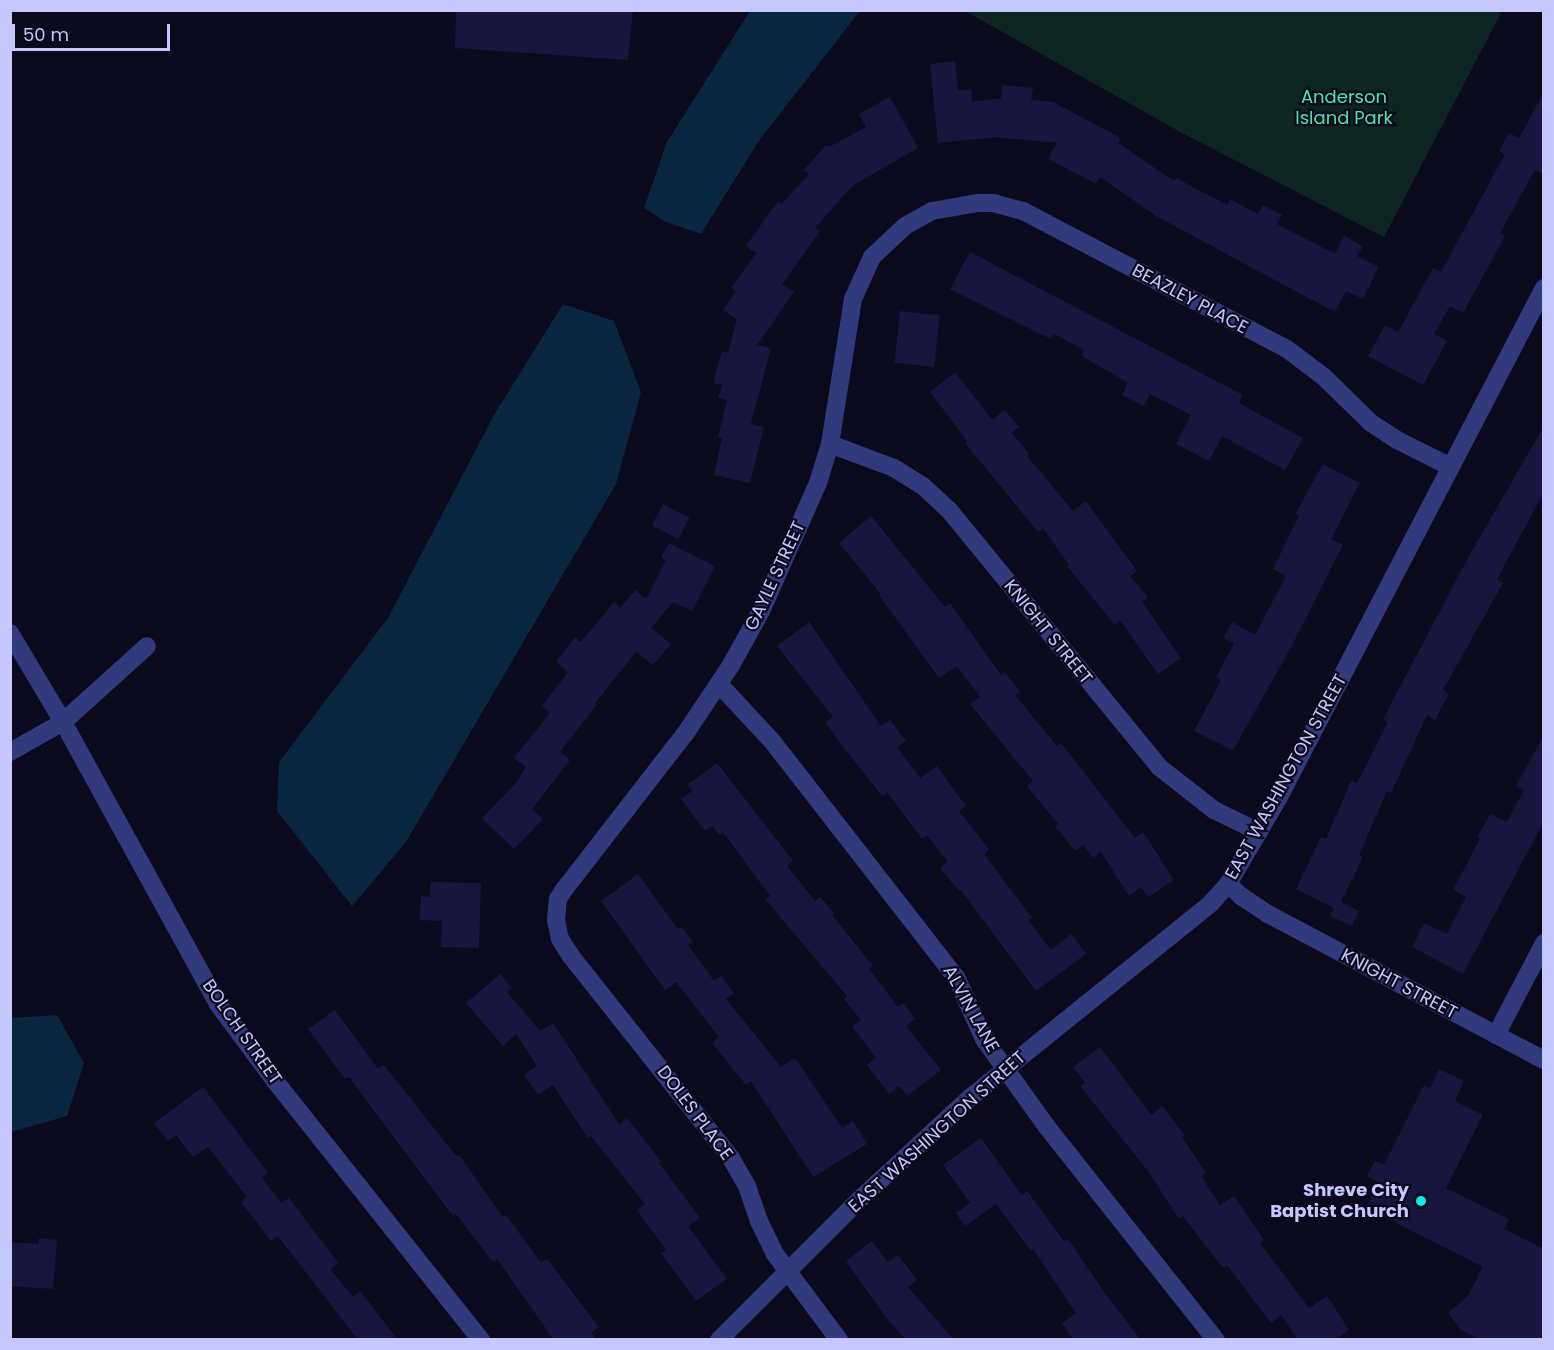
<!DOCTYPE html>
<html>
<head>
<meta charset="utf-8">
<style>
	body { margin:0 }
	#map { position:relative; width:1554px; height:1350px; overflow:hidden; background:#0b0a1c; font-family:Poppins,sans-serif }
	div>[style] { position:absolute }
	[style*='--x'] { left:calc(var(--x)*1px); top:calc(var(--y)*1px); width:calc(var(--w)*1px); rotate:calc(var(--a)*1deg) }
	.green>* { inset:0; background:#0d2622 }
	.water>* { inset:0; background:#092741 }
	.building>* { inset:0; background:#18153e; transform-origin:0 0 }
	.minor>* { height:18px; margin:-9px; padding:0 9px; transform-origin:9px; border-radius:9px; background:#323a7e }
	.dots>* { width:16px; height:16px; translate:-50% -50%; box-sizing:border-box; border:3px solid #0b0a1c; border-radius:50% }
	span { translate:-50% -50%; white-space:nowrap; text-align:center; line-height:1.15; -webkit-text-stroke:4.5px #0b0a1c; paint-order:stroke }
	.park-label { font-size:18px; color:#4ce4a8 }
	.street-label { font-size:18px; color:#c5c7ff }
	.poi-label { font-size:18px; color:#c5c7ff; font-weight:700 }
	.right { translate:-100% -50%; text-align:right }
	.frame { position:absolute; inset:0; border:12px solid #c5c7ff; pointer-events:none }
	.scale { position:absolute; left:12px; top:24px; width:158px; height:27px; box-sizing:border-box; border:3px solid #c5c7ff; border-top:0; padding-left:8px; font-size:18px; line-height:21px; white-space:nowrap; color:#c5c7ff; -webkit-text-stroke:4px #0b0a1c; paint-order:stroke }
</style>
</head>
<body>
<div id="map">
	<div class="green">
		<div style="clip-path:polygon(965px 11px,1502px 11px,1384px 237px,1182px 133px)"></div>
	</div>
	<div class="water">
		<div style="clip-path:polygon(750px 11px,860px 11px,758px 142px,701px 234px,666px 222px,644px 208px,667px 142px)"></div>
		<div style="clip-path:polygon(563px 304px,614px 321px,641px 392px,616px 484px,406px 842px,352px 906px,277px 811px,279px 762px,388px 618px,494px 415px)"></div>
		<div style="clip-path:polygon(57px 1015px,84px 1063px,67px 1116px,11px 1132px,11px 1018px)"></div>
	</div>
	<div class="building">
		<div style="clip-path:polygon(456px 10px,633px 10px,628px 60px,455px 48px)"></div>
		<div style="clip-path:polygon(955px 61px,958px 90px,971px 89px,972px 102px,1001px 98px,1002px 85px,1033px 88px,1031px 100px,1053px 102px,1121px 138px,1118px 143px,1174px 181px,1176px 178px,1227px 205px,1230px 199px,1258px 214px,1263px 205px,1282px 215px,1277px 224px,1335px 254px,1344px 236px,1363px 246px,1357px 256px,1379px 267px,1363px 299px,1346px 291px,1335px 312px,1312px 300px,1156px 216px,1100px 177px,1096px 184px,1048px 159px,1057px 143px,996px 137px,938px 143px,930px 64px)"></div>
		<div style="clip-path:polygon(1544px 92px,1544px 174px,1535px 170px,1500px 233px,1505px 236px,1463px 313px,1450px 306px,1434px 334px,1447px 341px,1423px 385px,1368px 356px,1385px 325px,1398px 332px,1433px 268px,1441px 272px,1505px 154px,1499px 151px,1509px 133px,1519px 138px)"></div>
		<div style="clip-path:polygon(890px 97px,918px 148px,852px 186px,815px 228px,820px 231px,782px 284px,794px 292px,757px 345px,771px 348px,751px 424px,764px 427px,750px 483px,714px 475px,722px 438px,718px 437px,727px 400px,718px 398px,722px 385px,713px 383px,722px 351px,728px 353px,737px 319px,723px 310px,736px 291px,731px 288px,756px 253px,746px 246px,778px 201px,782px 204px,809px 174px,804px 170px,826px 145px,829px 147px,866px 127px,859px 114px)"></div>
		<div style="clip-path:polygon(970px 252px,1243px 395px,1239px 403px,1303px 438px,1285px 470px,1222px 436px,1209px 461px,1176px 444px,1191px 415px,1150px 394px,1144px 406px,1122px 395px,1128px 383px,1082px 356px,1084px 350px,1054px 334px,1051px 339px,950px 289px)"></div>
		<div style="left:900px;top:311px;width:40px;height:52px;rotate:6deg"></div>
		<div style="clip-path:polygon(955px 372px,992px 420px,1005px 410px,1019px 427px,1012px 433px,1029px 454px,1027px 456px,1073px 511px,1086px 501px,1137px 571px,1130px 576px,1148px 598px,1142px 602px,1181px 658px,1158px 674px,1120px 620px,1115px 625px,1067px 566px,1069px 565px,1043px 528px,1038px 532px,965px 443px,967px 441px,930px 392px)"></div>
		<div style="clip-path:polygon(1544px 426px,1544px 492px,1497px 579px,1503px 583px,1443px 690px,1449px 694px,1435px 720px,1427px 715px,1391px 793px,1387px 791px,1359px 855px,1363px 857px,1341px 902px,1359px 911px,1352px 926px,1330px 916px,1334px 908px,1296px 889px,1321px 837px,1326px 839px,1351px 781px,1357px 783px,1388px 722px,1383px 719px,1469px 556px)"></div>
		<div style="clip-path:polygon(1323px 464px,1360px 483px,1331px 539px,1343px 545px,1288px 653px,1233px 750px,1194px 731px,1221px 680px,1216px 677px,1234px 644px,1223px 638px,1232px 622px,1255px 635px,1286px 576px,1273px 569px,1299px 516px,1295px 514px)"></div>
		<div style="left:663px;top:504px;width:30px;height:24px;rotate:28deg"></div>
		<div style="clip-path:polygon(871px 516px,945px 607px,950px 603px,1001px 675px,1005px 672px,1020px 692px,1015px 695px,1057px 746px,1061px 743px,1135px 838px,1143px 832px,1174px 880px,1148px 897px,1141px 887px,1129px 896px,1101px 852px,1093px 858px,1083px 845px,1075px 851px,1055px 826px,1058px 824px,1027px 786px,1033px 781px,970px 704px,980px 697px,957px 666px,939px 678px,879px 595px,881px 594px,839px 543px)"></div>
		<div style="clip-path:polygon(669px 543px,715px 566px,692px 611px,673px 602px,651px 628px,671px 644px,653px 665px,636px 652px,595px 703px,597px 704px,560px 752px,570px 760px,532px 809px,543px 819px,514px 849px,482px 818px,516px 783px,526px 767px,514px 758px,550px 713px,542px 706px,568px 672px,556px 662px,575px 637px,581px 642px,614px 602px,620px 608px,635px 590px,646px 599px,666px 560px,661px 557px)"></div>
		<div style="clip-path:polygon(809px 622px,881px 726px,890px 720px,906px 741px,897px 747px,920px 778px,937px 766px,966px 806px,959px 811px,989px 849px,984px 854px,1032px 918px,1028px 920px,1051px 950px,1071px 934px,1086px 954px,1036px 991px,961px 890px,959px 891px,940px 868px,948px 862px,927px 835px,922px 839px,887px 792px,882px 796px,842px 745px,825px 722px,833px 717px,777px 646px)"></div>
		<div style="clip-path:polygon(1544px 735px,1543px 823px,1463px 974px,1412px 947px,1424px 923px,1447px 934px,1466px 897px,1453px 890px,1480px 839px,1477px 837px,1490px 814px,1507px 822px,1524px 790px,1516px 786px)"></div>
		<div style="clip-path:polygon(717px 763px,793px 861px,787px 866px,815px 901px,820px 897px,834px 913px,832px 915px,873px 966px,869px 969px,898px 1007px,904px 1003px,915px 1019px,906px 1026px,941px 1070px,907px 1096px,899px 1086px,889px 1094px,867px 1065px,876px 1058px,852px 1026px,861px 1020px,844px 999px,847px 996px,765px 899px,770px 896px,723px 832px,719px 835px,712px 826px,705px 831px,681px 799px,692px 791px,687px 785px)"></div>
		<div style="clip-path:polygon(638px 874px,678px 929px,682px 927px,693px 942px,688px 945px,714px 981px,721px 976px,734px 993px,726px 999px,781px 1067px,795px 1058px,842px 1128px,853px 1121px,867px 1144px,813px 1177px,751px 1081px,746px 1085px,712px 1043px,719px 1037px,676px 982px,665px 990px,601px 901px)"></div>
		<div style="clip-path:polygon(431px 882px,481px 883px,479px 948px,441px 947px,442px 921px,420px 920px,421px 896px,430px 897px)"></div>
		<div style="clip-path:polygon(500px 974px,512px 988px,507px 992px,540px 1031px,553px 1023px,619px 1124px,627px 1118px,661px 1161px,659px 1163px,700px 1218px,688px 1226px,727px 1279px,696px 1301px,661px 1253px,666px 1250px,637px 1210px,645px 1204px,591px 1136px,588px 1138px,553px 1085px,538px 1095px,524px 1075px,537px 1066px,516px 1034px,503px 1046px,466px 1003px)"></div>
		<div style="clip-path:polygon(335px 1010px,378px 1069px,384px 1065px,456px 1156px,459px 1155px,503px 1217px,506px 1215px,541px 1263px,547px 1259px,599px 1327px,591px 1333px,597px 1340px,554px 1340px,497px 1259px,493px 1262px,456px 1214px,453px 1216px,349px 1077px,345px 1079px,308px 1029px)"></div>
		<div style="clip-path:polygon(1100px 1047px,1151px 1115px,1162px 1106px,1185px 1135px,1182px 1137px,1206px 1173px,1201px 1176px,1220px 1205px,1234px 1196px,1264px 1240px,1260px 1243px,1309px 1308px,1327px 1296px,1349px 1330px,1335px 1340px,1298px 1340px,1281px 1315px,1271px 1323px,1227px 1265px,1223px 1268px,1183px 1216px,1179px 1219px,1148px 1171px,1080px 1086px,1085px 1083px,1073px 1067px)"></div>
		<div style="clip-path:polygon(1439px 1069px,1464px 1081px,1455px 1101px,1483px 1115px,1446px 1188px,1509px 1219px,1504px 1229px,1544px 1249px,1544px 1340px,1481px 1340px,1461px 1330px,1448px 1313px,1468px 1296px,1483px 1267px,1367px 1208px,1377px 1181px,1367px 1176px,1375px 1161px,1384px 1165px,1424px 1085px,1430px 1088px)"></div>
		<div style="clip-path:polygon(203px 1087px,268px 1173px,262px 1178px,281px 1203px,289px 1198px,338px 1263px,330px 1269px,353px 1297px,360px 1291px,398px 1340px,358px 1340px,278px 1236px,271px 1241px,241px 1202px,247px 1197px,208px 1147px,193px 1157px,176px 1135px,168px 1141px,154px 1123px)"></div>
		<div style="clip-path:polygon(981px 1138px,1022px 1195px,1027px 1191px,1064px 1241px,1068px 1239px,1104px 1292px,1141px 1340px,1074px 1340px,1062px 1323px,1076px 1313px,1033px 1249px,1031px 1251px,996px 1204px,965px 1226px,956px 1213px,970px 1203px,943px 1165px)"></div>
		<div style="clip-path:polygon(39px 1238px,57px 1240px,53px 1289px,10px 1286px,10px 1242px,38px 1244px)"></div>
		<div style="clip-path:polygon(872px 1241px,888px 1262px,898px 1255px,917px 1280px,908px 1287px,954px 1340px,906px 1340px,884px 1315px,846px 1261px)"></div>
	</div>
	<div class="minor">
		<div style="--x:830;--y:444;--w:68;--a:20.6"></div>
		<div style="--x:894;--y:468;--w:34;--a:32"></div>
		<div style="--x:923;--y:486;--w:35;--a:43"></div>
		<div style="--x:949;--y:510;--w:332;--a:50.7"></div>
		<div style="--x:1159;--y:767;--w:70;--a:38"></div>
		<div style="--x:1214;--y:810;--w:50;--a:26.1"></div>
		<div style="--x:10;--y:633;--w:104;--a:59.2"></div>
		<div style="--x:63;--y:722;--w:322;--a:61.2"></div>
		<div style="--x:218;--y:1004;--w:96;--a:53.5"></div>
		<div style="--x:275;--y:1081;--w:331;--a:51.5"></div>
		<div style="--x:719;--y:684;--w:78;--a:47.1"></div>
		<div style="--x:772;--y:741;--w:299;--a:52.1"></div>
		<div style="--x:956;--y:977;--w:68;--a:65.7"></div>
		<div style="--x:984;--y:1039;--w:108;--a:54.4"></div>
		<div style="--x:1047;--y:1127;--w:272;--a:51.6"></div>
		<div style="--x:10;--y:752;--w:61;--a:-29.5"></div>
		<div style="--x:63;--y:722;--w:113;--a:-42.1"></div>
		<div style="--x:1228;--y:884;--w:18;--a:43"></div>
		<div style="--x:1241;--y:896;--w:32;--a:34"></div>
		<div style="--x:1268;--y:914;--w:312;--a:27.9"></div>
		<div style="--x:1496;--y:1035;--w:104;--a:-62.4"></div>
		<div style="--x:719;--y:1340;--w:201;--a:-45"></div>
		<div style="--x:861;--y:1198;--w:149;--a:-42.6"></div>
		<div style="--x:971;--y:1097;--w:309;--a:-38.9"></div>
		<div style="--x:1211;--y:903;--w:25;--a:-48"></div>
		<div style="--x:1228;--y:884;--w:101;--a:-59.6"></div>
		<div style="--x:1279;--y:797;--w:574;--a:-62.5"></div>
		<div style="--x:839;--y:1340;--w:107;--a:-126.7"></div>
		<div style="--x:775;--y:1254;--w:37;--a:-116"></div>
		<div style="--x:759;--y:1221;--w:37;--a:-109"></div>
		<div style="--x:747;--y:1186;--w:32;--a:-120"></div>
		<div style="--x:731;--y:1158;--w:258;--a:-128.4"></div>
		<div style="--x:571;--y:956;--w:20;--a:-123"></div>
		<div style="--x:560;--y:939;--w:19;--a:-102"></div>
		<div style="--x:556;--y:920;--w:21;--a:-85"></div>
		<div style="--x:558;--y:899;--w:9;--a:-58"></div>
		<div style="--x:563;--y:891;--w:199;--a:-52.2"></div>
		<div style="--x:685;--y:734;--w:83;--a:-56.3"></div>
		<div style="--x:731;--y:665;--w:62;--a:-60.9"></div>
		<div style="--x:761;--y:611;--w:140;--a:-66"></div>
		<div style="--x:818;--y:483;--w:41;--a:-72.9"></div>
		<div style="--x:830;--y:444;--w:147;--a:-81"></div>
		<div style="--x:853;--y:299;--w:46;--a:-65.7"></div>
		<div style="--x:872;--y:257;--w:45;--a:-43.2"></div>
		<div style="--x:905;--y:226;--w:31;--a:-29"></div>
		<div style="--x:932;--y:211;--w:47;--a:-9.9"></div>
		<div style="--x:978;--y:203;--w:15;--a:0"></div>
		<div style="--x:993;--y:203;--w:31;--a:15"></div>
		<div style="--x:1023;--y:211;--w:298;--a:27.6"></div>
		<div style="--x:1287;--y:349;--w:46;--a:37.1"></div>
		<div style="--x:1324;--y:377;--w:66;--a:44.4"></div>
		<div style="--x:1371;--y:423;--w:31;--a:33"></div>
		<div style="--x:1397;--y:440;--w:60;--a:26.6"></div>
	</div>
	<div class="dots">
		<div style="left:1421px;top:1201px;background:#00f0e6"></div>
	</div>
	<div class="park-label">
		<span style="left:1344px;top:108px">Anderson<br>Island Park</span>
	</div>
	<div class="street-label">
		<span style="left:1190px;top:299px;rotate:28deg">BEAZLEY PLACE</span>
		<span style="left:775px;top:576px;rotate:-65deg">GAYLE STREET</span>
		<span style="left:1048px;top:632px;rotate:51deg">KNIGHT STREET</span>
		<span style="left:1286px;top:777px;rotate:-61deg">EAST WASHINGTON STREET</span>
		<span style="left:1399px;top:984px;rotate:28deg">KNIGHT STREET</span>
		<span style="left:971px;top:1009px;rotate:61deg">ALVIN LANE</span>
		<span style="left:242px;top:1032px;rotate:55deg">BOLCH STREET</span>
		<span style="left:695px;top:1113px;rotate:53deg">DOLES PLACE</span>
		<span style="left:937px;top:1132px;rotate:-42deg">EAST WASHINGTON STREET</span>
	</div>
	<div class="poi-label">
		<span class="right" style="left:1409px;top:1201px">Shreve City<br>Baptist Church</span>
	</div>
	<div class="frame"></div>
	<div class="scale">50 m</div>
</div>
</body>
</html>
